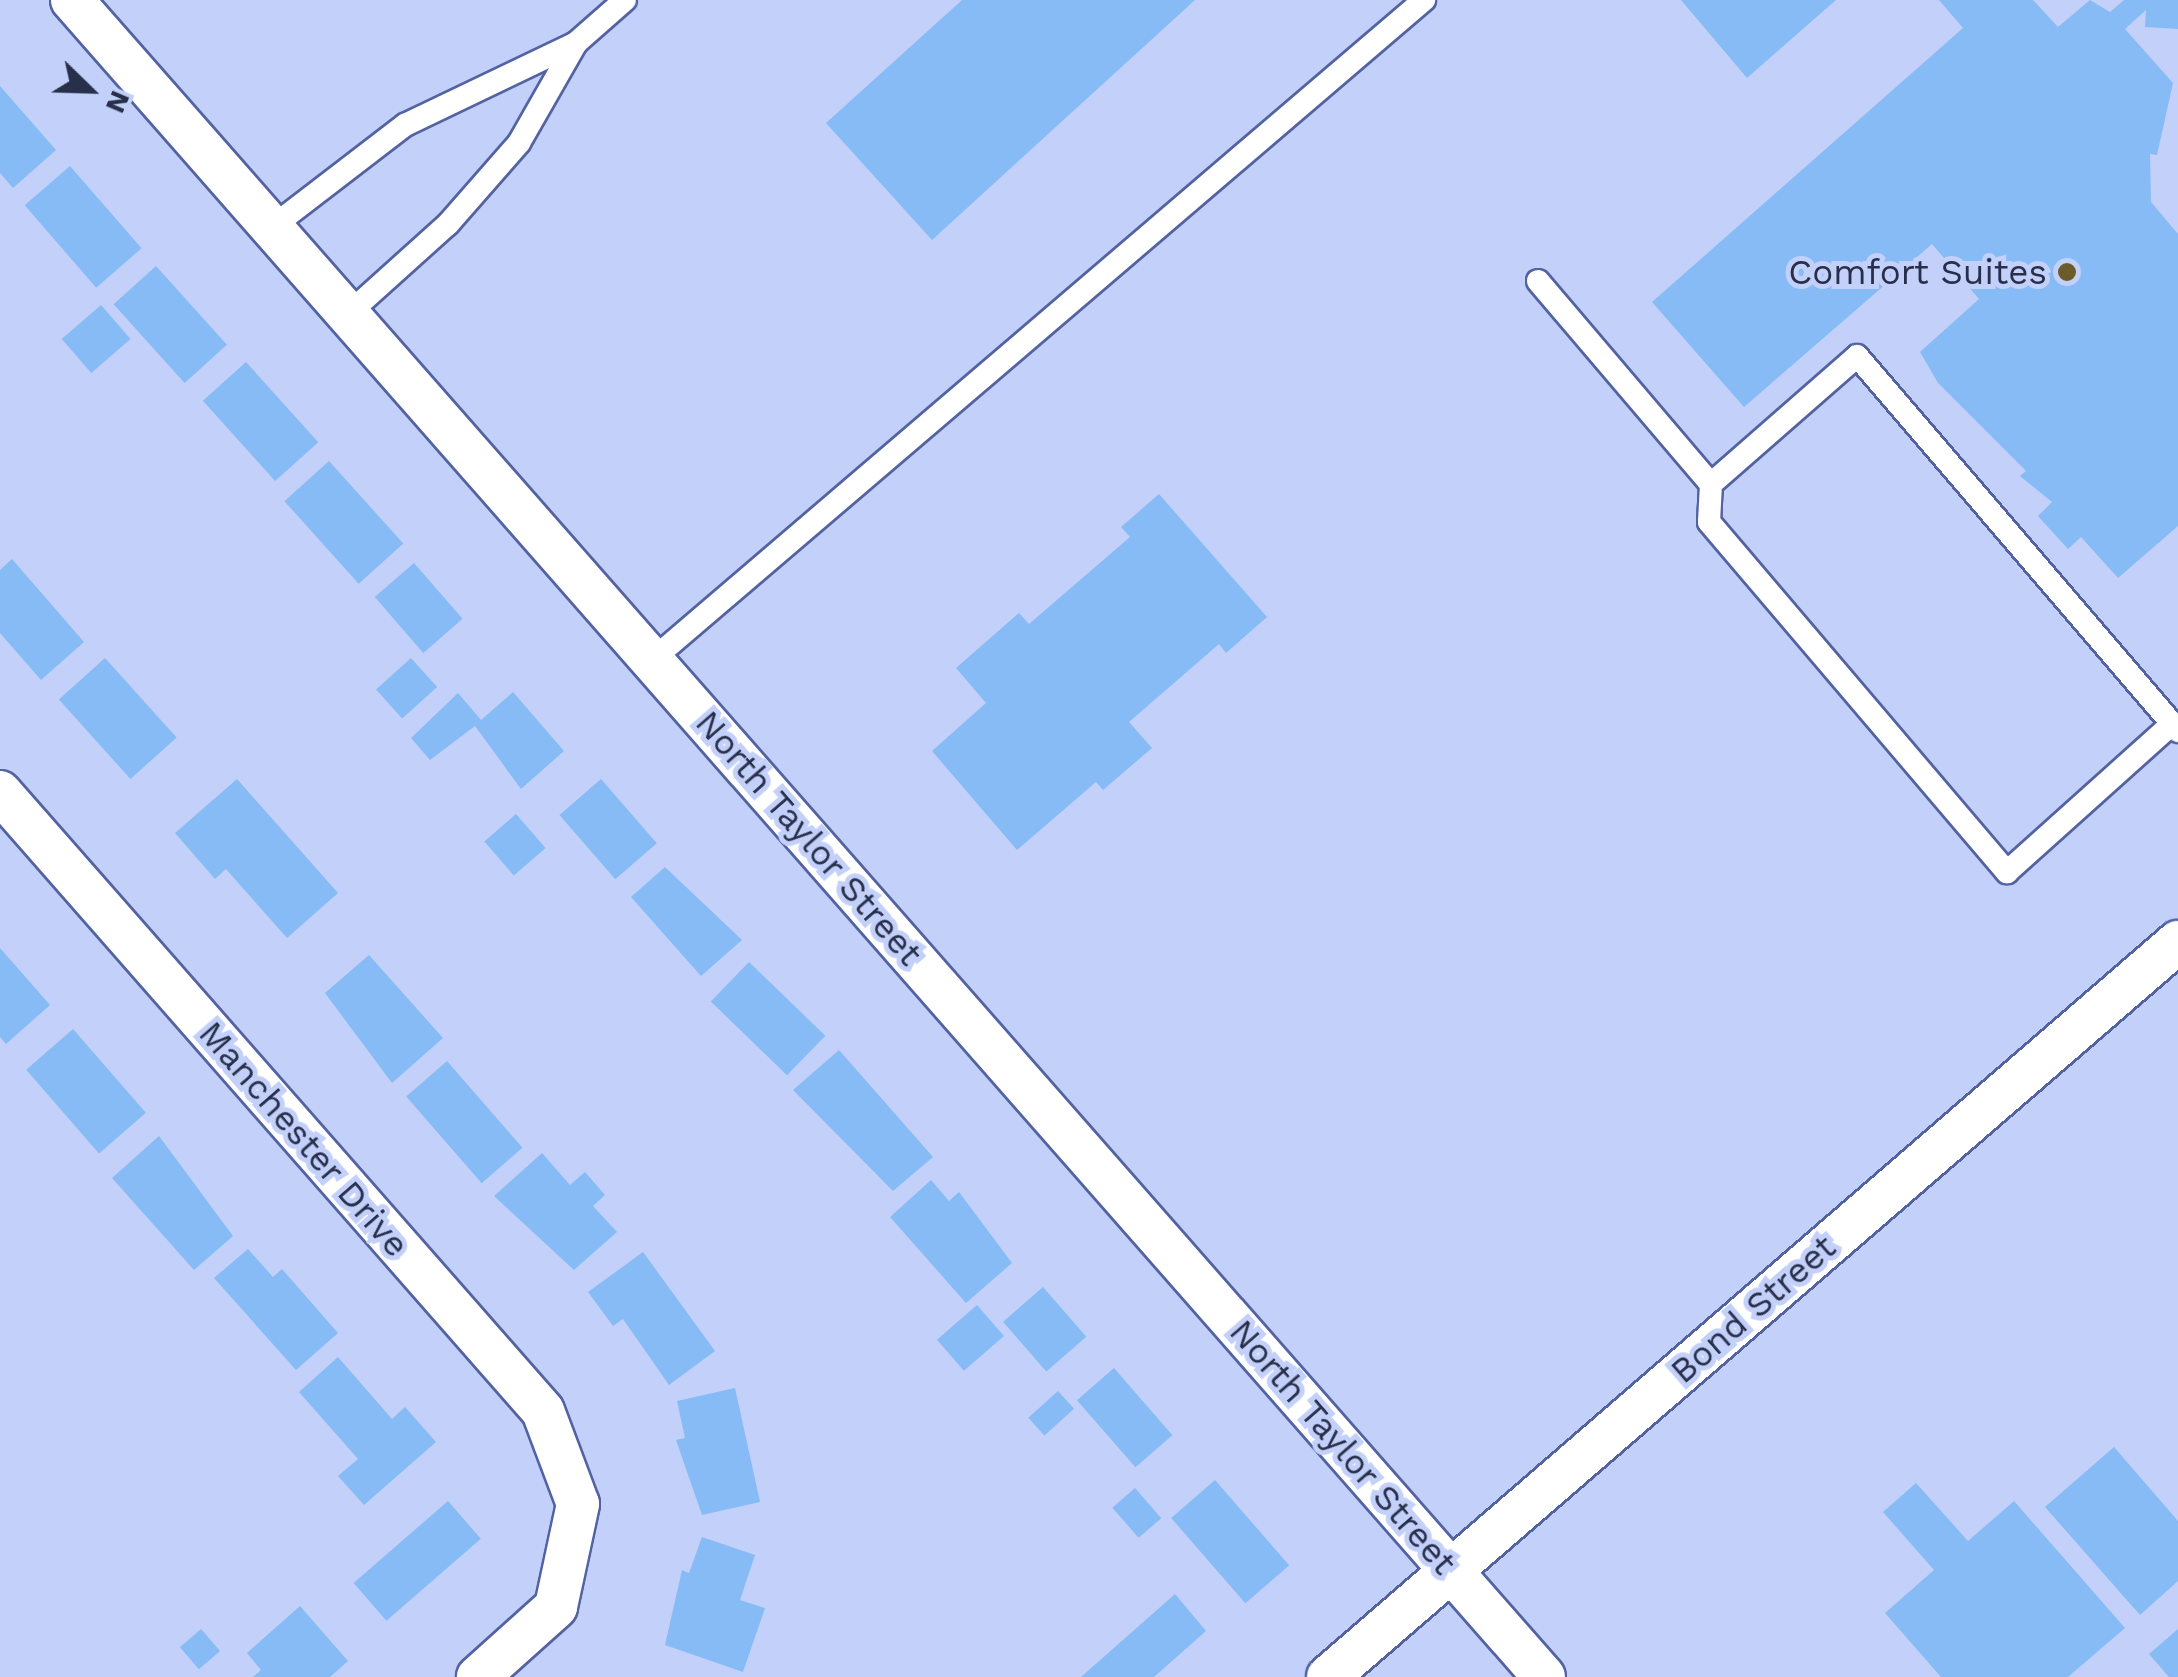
<!DOCTYPE html>
<html>
<head>
<meta charset="utf-8">
<style>
	body { margin:0 }
	#map { position:relative; width:2178px; height:1677px; overflow:hidden; background:#c3d0fa; font-family:"Work Sans",sans-serif }
	div>[style] { position:absolute }
	[style*='--x'] { left:calc(var(--x)*1px); top:calc(var(--y)*1px); width:calc(var(--w)*1px); rotate:calc(var(--a)*1deg) }
	.building>* { inset:0; background:#86bbf6; transform-origin:0 0 }
	.roads { filter:drop-shadow(2px 0 #5363a2) drop-shadow(-2px 0 #5363a2) drop-shadow(0 2px #5363a2) drop-shadow(0 -2px #5363a2) }
	.lane>* { height:22px; margin:-11px; padding:0 11px; transform-origin:11px; border-radius:11px; background:#fff }
	.street>* { height:42px; margin:-21px; padding:0 21px; transform-origin:21px; border-radius:21px; background:#fff }
	.dots>* { width:28px; height:28px; translate:-50% -50%; box-sizing:border-box; border:5px solid #c3d0fa; border-radius:50% }
	span { translate:-50% -50%; white-space:nowrap; text-align:center; line-height:1.15; -webkit-text-stroke:10px #c3d0fa; paint-order:stroke }
	.poi-label { font-size:35px; color:#282f4a }
	.right { translate:-100% -50%; text-align:right }
	.street-label { font-size:35px; color:#282f4a }
	.north { position:absolute; left:40px; top:40px; width:100px; height:100px; -webkit-text-stroke:8px #c3d0fa; paint-order:stroke; rotate:113deg; font-size:28px; font-weight:700; line-height:40px; text-align:center; color:#282f4a }
	.north::after { content:''; display:block; margin:auto; width:35px; height:45px; background:#282f4a; clip-path:polygon(50% 0,100% 100%,50% 72%,0 100%) }
</style>
</head>
<body>
<div id="map">
	<div class="building">
		<div style="clip-path:polygon(962px 0,1195px 0,932px 240px,826px 123px)"></div>
		<div style="clip-path:polygon(1681px 0,1836px 0,1747px 78px)"></div>
		<div style="clip-path:polygon(1939px 0,2033px 0,2058px 27px,2090px 0,2110px 12px,2124px 0,2178px 0,2178px 29px,2145px 27px,2146px 10px,2125px 29px,2173px 83px,2157px 155px,2150px 154px,2151px 202px,2178px 234px,2178px 526px,2118px 578px,2081px 537px,2068px 549px,2038px 516px,2052px 502px,2020px 476px,2026px 471px,1938px 383px,1920px 352px,1979px 299px,1932px 244px,1744px 407px,1652px 302px,1963px 28px)"></div>
		<div style="clip-path:polygon(0 86px,56px 150px,13px 188px,0 173px)"></div>
		<div style="left:70px;top:166px;width:109px;height:60px;rotate:49deg"></div>
		<div style="left:156px;top:266px;width:106px;height:57px;rotate:48deg"></div>
		<div style="left:101px;top:305px;width:45px;height:52px;rotate:49deg"></div>
		<div style="left:246px;top:362px;width:108px;height:58px;rotate:48deg"></div>
		<div style="left:329px;top:461px;width:111px;height:60px;rotate:48deg"></div>
		<div style="clip-path:polygon(1159px 494px,1267px 617px,1226px 653px,1219px 644px,1129px 722px,1152px 748px,1103px 790px,1096px 782px,1017px 850px,932px 751px,986px 703px,956px 668px,1019px 613px,1029px 624px,1130px 537px,1121px 527px)"></div>
		<div style="clip-path:polygon(12px 559px,84px 642px,41px 680px,0 633px,0 570px)"></div>
		<div style="left:414px;top:563px;width:74px;height:52px;rotate:49deg"></div>
		<div style="left:105px;top:658px;width:107px;height:62px;rotate:48deg"></div>
		<div style="left:411px;top:658px;width:39px;height:47px;rotate:48deg"></div>
		<div style="clip-path:polygon(513px 692px,564px 751px,521px 789px,475px 726px,430px 760px,411px 738px,458px 693px,481px 720px)"></div>
		<div style="clip-path:polygon(237px 779px,338px 893px,287px 938px,226px 869px,215px 879px,175px 833px)"></div>
		<div style="left:601px;top:779px;width:85px;height:55px;rotate:49deg"></div>
		<div style="left:516px;top:814px;width:45px;height:42px;rotate:49deg"></div>
		<div style="clip-path:polygon(665px 867px,742px 940px,701px 976px,631px 897px)"></div>
		<div style="clip-path:polygon(0 948px,50px 1005px,6px 1044px,0 1037px)"></div>
		<div style="clip-path:polygon(369px 955px,443px 1038px,392px 1083px,325px 993px)"></div>
		<div style="left:749px;top:962px;width:106px;height:55px;rotate:44deg"></div>
		<div style="left:73px;top:1029px;width:111px;height:62px;rotate:49deg"></div>
		<div style="clip-path:polygon(839px 1050px,933px 1157px,893px 1191px,793px 1090px)"></div>
		<div style="left:447px;top:1061px;width:115px;height:54px;rotate:49deg"></div>
		<div style="clip-path:polygon(159px 1136px,233px 1236px,194px 1270px,112px 1178px)"></div>
		<div style="clip-path:polygon(542px 1153px,570px 1185px,585px 1172px,605px 1195px,593px 1206px,617px 1232px,574px 1270px,494px 1196px)"></div>
		<div style="clip-path:polygon(931px 1180px,949px 1201px,959px 1192px,1012px 1263px,966px 1303px,890px 1217px)"></div>
		<div style="clip-path:polygon(248px 1249px,273px 1277px,282px 1269px,338px 1333px,296px 1370px,214px 1278px)"></div>
		<div style="clip-path:polygon(643px 1252px,715px 1351px,669px 1385px,623px 1319px,613px 1326px,588px 1292px)"></div>
		<div style="left:1043px;top:1287px;width:66px;height:53px;rotate:49deg"></div>
		<div style="left:977px;top:1305px;width:41px;height:53px;rotate:49deg"></div>
		<div style="clip-path:polygon(338px 1357px,392px 1419px,405px 1407px,436px 1442px,364px 1505px,338px 1476px,358px 1459px,299px 1392px)"></div>
		<div style="left:1114px;top:1368px;width:89px;height:49px;rotate:49deg"></div>
		<div style="clip-path:polygon(735px 1388px,760px 1502px,702px 1515px,676px 1440px,685px 1438px,677px 1401px)"></div>
		<div style="left:1058px;top:1391px;width:24px;height:40px;rotate:48deg"></div>
		<div style="clip-path:polygon(2114px 1447px,2178px 1521px,2178px 1581px,2140px 1615px,2045px 1507px)"></div>
		<div style="left:1215px;top:1480px;width:113px;height:58px;rotate:49deg"></div>
		<div style="clip-path:polygon(1916px 1483px,1968px 1541px,2014px 1501px,2125px 1628px,2068px 1677px,1941px 1677px,1885px 1613px,1934px 1570px,1883px 1512px)"></div>
		<div style="left:1135px;top:1488px;width:40px;height:30px;rotate:49deg"></div>
		<div style="left:448px;top:1501px;width:50px;height:125px;rotate:49deg"></div>
		<div style="clip-path:polygon(702px 1537px,755px 1555px,740px 1600px,765px 1608px,743px 1672px,665px 1645px,682px 1570px,689px 1573px)"></div>
		<div style="clip-path:polygon(1175px 1594px,1206px 1631px,1154px 1677px,1081px 1677px)"></div>
		<div style="clip-path:polygon(300px 1606px,348px 1661px,330px 1677px,253px 1677px,261px 1670px,247px 1653px)"></div>
		<div style="left:201px;top:1629px;width:29px;height:28px;rotate:49deg"></div>
		<div style="clip-path:polygon(2178px 1629px,2178px 1677px,2169px 1677px,2149px 1654px)"></div>
	</div>
	<div class="roads">
		<div class="lane">
			<div style="--x:576;--y:43;--w:65;--a:-41.3"></div>
			<div style="--x:272;--y:227;--w:168;--a:-37.5"></div>
			<div style="--x:405;--y:125;--w:190;--a:-25.6"></div>
			<div style="--x:576;--y:43;--w:115;--a:119.7"></div>
			<div style="--x:519;--y:143;--w:108;--a:131.2"></div>
			<div style="--x:448;--y:224;--w:135;--a:138"></div>
			<div style="--x:1538;--y:281;--w:267;--a:49.6"></div>
			<div style="--x:1711;--y:484;--w:194;--a:-41.2"></div>
			<div style="--x:1857;--y:356;--w:494;--a:49.4"></div>
			<div style="--x:1711;--y:484;--w:38;--a:93"></div>
			<div style="--x:1709;--y:522;--w:460;--a:49.6"></div>
			<div style="--x:2007;--y:872;--w:222;--a:-41.9"></div>
			<div style="--x:652;--y:660;--w:1016;--a:-40.53"></div>
		</div>
		<div class="street">
			<div style="--x:72;--y:0;--w:2231;--a:48.72"></div>
			<div style="--x:0;--y:792;--w:823;--a:48.74"></div>
			<div style="--x:543;--y:1411;--w:99;--a:69.4"></div>
			<div style="--x:578;--y:1504;--w:105;--a:102.1"></div>
			<div style="--x:556;--y:1607;--w:105;--a:138.1"></div>
			<div style="--x:1328;--y:1677;--w:1124;--a:-40.85"></div>
		</div>
	</div>
	<div class="dots">
		<div style="left:2067px;top:272px;background:#6b5b28"></div>
	</div>
	<div class="poi-label">
		<span class="right" style="left:2047px;top:272px">Comfort Suites</span>
	</div>
	<div class="street-label">
		<span style="left:809px;top:838px;rotate:49deg">North Taylor Street</span>
		<span style="left:304px;top:1139px;rotate:49deg">Manchester Drive</span>
		<span style="left:1753px;top:1309px;rotate:-41deg">Bond Street</span>
		<span style="left:1343px;top:1447px;rotate:49deg">North Taylor Street</span>
	</div>
	<div class="north">N</div>
</div>
</body>
</html>
